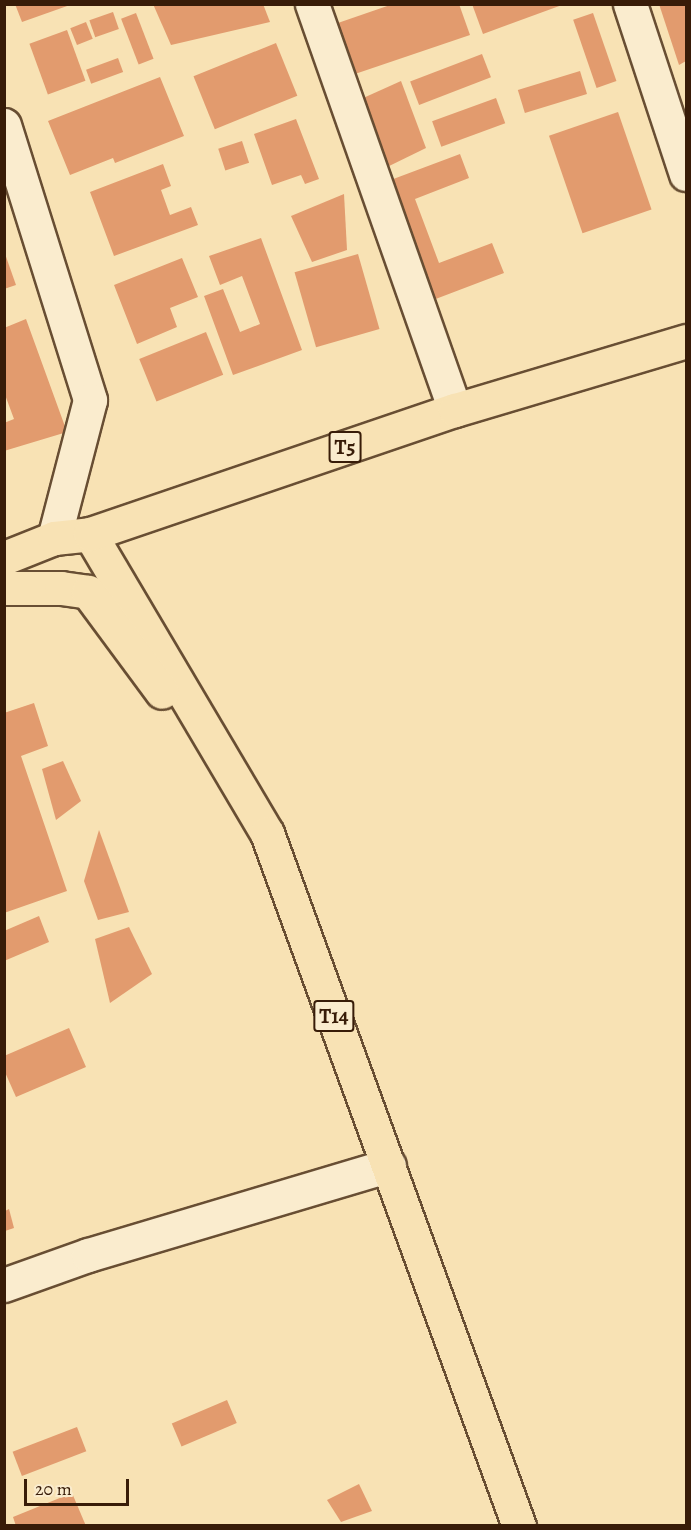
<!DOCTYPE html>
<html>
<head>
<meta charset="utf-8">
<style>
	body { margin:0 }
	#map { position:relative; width:691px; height:1530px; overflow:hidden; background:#f8e2b4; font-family:Alegreya,serif }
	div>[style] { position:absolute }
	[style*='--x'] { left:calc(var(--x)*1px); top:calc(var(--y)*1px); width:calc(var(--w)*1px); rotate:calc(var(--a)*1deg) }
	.building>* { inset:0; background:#e29b6e; transform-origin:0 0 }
	.roads { filter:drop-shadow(2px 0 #684e33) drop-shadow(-2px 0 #684e33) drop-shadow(0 2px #684e33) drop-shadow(0 -2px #684e33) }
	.street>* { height:33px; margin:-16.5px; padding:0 16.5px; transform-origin:16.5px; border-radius:16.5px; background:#faecce }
	.highway>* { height:33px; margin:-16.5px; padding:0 16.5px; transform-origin:16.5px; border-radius:16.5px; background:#f8e2b4 }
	span { translate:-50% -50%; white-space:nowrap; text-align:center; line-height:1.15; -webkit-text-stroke:6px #faecce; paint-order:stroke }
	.shield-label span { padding:2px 4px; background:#faecce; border:2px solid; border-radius:4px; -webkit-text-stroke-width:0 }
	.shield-label { font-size:21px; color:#381c08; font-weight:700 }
	.frame { position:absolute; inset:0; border:6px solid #381c08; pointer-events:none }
	.scale { position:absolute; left:24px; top:1479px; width:105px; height:27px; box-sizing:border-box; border:3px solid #381c08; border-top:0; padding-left:8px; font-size:18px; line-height:21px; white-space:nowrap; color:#381c08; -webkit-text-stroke:4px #faecce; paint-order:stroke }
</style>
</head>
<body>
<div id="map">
	<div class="building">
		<div style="clip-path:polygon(15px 4px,70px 4px,70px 5px,22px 22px)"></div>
		<div style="clip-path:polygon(153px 4px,263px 4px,270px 22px,171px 45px)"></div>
		<div style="clip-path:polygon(393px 4px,459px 4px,470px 35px,352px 75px,335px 24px)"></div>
		<div style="clip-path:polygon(472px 4px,562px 4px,562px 5px,483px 34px)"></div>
		<div style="clip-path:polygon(659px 4px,686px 4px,686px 61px,679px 65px)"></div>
		<div style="left:113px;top:12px;width:18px;height:25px;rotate:71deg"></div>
		<div style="left:136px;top:13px;width:49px;height:16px;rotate:69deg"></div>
		<div style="left:593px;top:13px;width:72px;height:21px;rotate:71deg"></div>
		<div style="left:86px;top:22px;width:18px;height:17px;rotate:68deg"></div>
		<div style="left:67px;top:30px;width:54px;height:40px;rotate:70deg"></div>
		<div style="left:276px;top:43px;width:57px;height:89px;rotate:68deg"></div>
		<div style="left:482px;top:54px;width:25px;height:77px;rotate:69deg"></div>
		<div style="left:118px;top:58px;width:15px;height:34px;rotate:70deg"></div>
		<div style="left:580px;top:71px;width:24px;height:65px;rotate:73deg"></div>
		<div style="clip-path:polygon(160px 77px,184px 136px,115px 163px,113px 158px,70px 175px,48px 121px)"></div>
		<div style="clip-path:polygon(401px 81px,426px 148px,383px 169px,361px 99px)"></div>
		<div style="left:496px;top:98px;width:27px;height:68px;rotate:70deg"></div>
		<div style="left:618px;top:112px;width:103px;height:73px;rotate:71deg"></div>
		<div style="clip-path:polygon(296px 119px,319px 179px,305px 184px,301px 175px,272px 185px,254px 134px)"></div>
		<div style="left:242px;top:141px;width:23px;height:25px;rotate:72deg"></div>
		<div style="clip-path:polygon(460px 154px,469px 178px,415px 199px,439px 263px,492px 243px,504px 273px,433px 300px,388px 181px)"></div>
		<div style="clip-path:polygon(163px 164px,171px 186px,161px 190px,170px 215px,191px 207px,198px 225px,114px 256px,90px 192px)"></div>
		<div style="clip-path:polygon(344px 194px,347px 250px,312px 262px,291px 216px)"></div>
		<div style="clip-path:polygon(261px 238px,302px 350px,233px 375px,204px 296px,223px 289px,240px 332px,260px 324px,242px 276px,220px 285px,209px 256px)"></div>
		<div style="clip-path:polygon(4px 251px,16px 285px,4px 289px)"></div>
		<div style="left:358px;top:254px;width:78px;height:66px;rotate:74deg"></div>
		<div style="clip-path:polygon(182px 258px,198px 297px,170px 308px,177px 327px,137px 344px,114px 285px)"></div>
		<div style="clip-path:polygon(26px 319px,67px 432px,4px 451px,4px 423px,14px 419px,4px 392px,4px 328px)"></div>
		<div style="left:206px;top:332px;width:46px;height:72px;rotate:68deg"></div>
		<div style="clip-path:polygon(34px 703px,48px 746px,21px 756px,67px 891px,4px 913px,4px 713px)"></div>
		<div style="clip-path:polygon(63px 761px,81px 801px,56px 820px,42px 769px)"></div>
		<div style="clip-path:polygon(99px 830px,129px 912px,98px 920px,84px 881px)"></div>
		<div style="clip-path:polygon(39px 916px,49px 942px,4px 961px,4px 931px)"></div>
		<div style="clip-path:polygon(129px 927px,152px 974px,110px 1003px,95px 939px)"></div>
		<div style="clip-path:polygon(69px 1028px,86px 1067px,16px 1097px,4px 1070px,4px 1056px)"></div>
		<div style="clip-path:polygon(9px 1209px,14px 1228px,5px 1231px,5px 1211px)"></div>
		<div style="left:227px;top:1400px;width:25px;height:60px;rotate:67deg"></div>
		<div style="left:77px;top:1427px;width:26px;height:69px;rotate:69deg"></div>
		<div style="clip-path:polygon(359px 1484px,372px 1511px,341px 1522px,327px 1500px)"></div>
		<div style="clip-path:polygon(72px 1493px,86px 1526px,16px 1526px,13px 1517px)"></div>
	</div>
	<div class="roads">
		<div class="street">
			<div style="--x:312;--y:4;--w:430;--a:70.6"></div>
			<div style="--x:630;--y:4;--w:179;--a:71.8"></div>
			<div style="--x:4;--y:125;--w:288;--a:72.6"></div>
			<div style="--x:90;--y:400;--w:143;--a:104.6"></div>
			<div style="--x:4;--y:1285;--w:89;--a:-19.7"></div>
			<div style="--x:88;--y:1255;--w:314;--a:-16.6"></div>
		</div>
		<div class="highway">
			<div style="--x:90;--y:534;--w:347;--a:59.4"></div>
			<div style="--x:267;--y:833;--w:737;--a:70.02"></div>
			<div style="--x:4;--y:558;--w:54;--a:-21.8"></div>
			<div style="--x:54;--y:538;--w:36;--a:-6"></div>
			<div style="--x:90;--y:534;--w:385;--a:-18.8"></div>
			<div style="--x:455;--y:410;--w:241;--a:-16.6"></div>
			<div style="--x:4;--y:588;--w:57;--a:0"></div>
			<div style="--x:61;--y:588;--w:27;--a:8"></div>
			<div style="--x:88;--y:592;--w:124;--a:53.5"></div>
		</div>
	</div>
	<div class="shield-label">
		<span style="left:345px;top:447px">T5</span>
		<span style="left:334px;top:1016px">T14</span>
	</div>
	<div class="frame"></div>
	<div class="scale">20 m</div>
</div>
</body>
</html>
